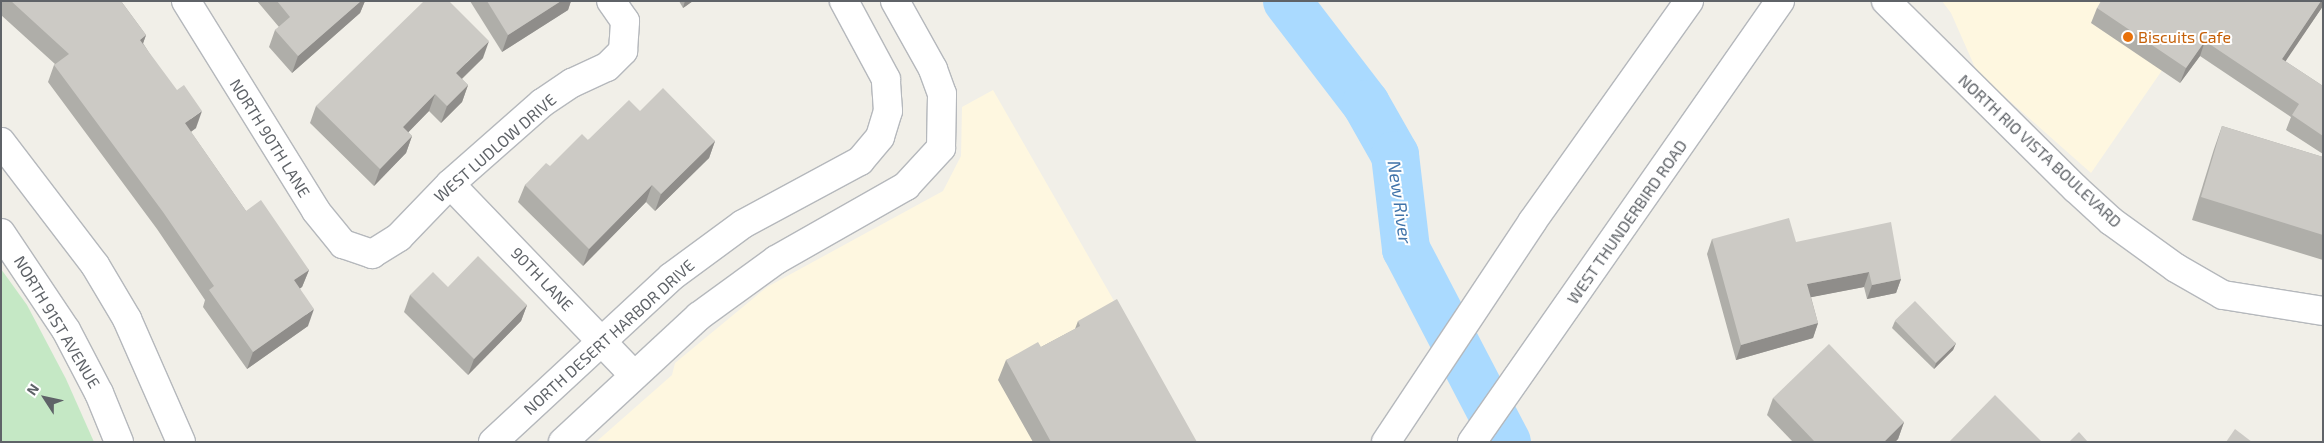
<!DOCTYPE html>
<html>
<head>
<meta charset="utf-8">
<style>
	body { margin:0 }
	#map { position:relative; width:2324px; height:443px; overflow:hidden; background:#f1efe8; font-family:"Exo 2",sans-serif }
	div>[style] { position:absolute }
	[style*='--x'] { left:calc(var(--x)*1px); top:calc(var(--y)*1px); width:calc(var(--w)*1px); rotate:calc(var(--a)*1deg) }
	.commercial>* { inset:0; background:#fef7e0 }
	.green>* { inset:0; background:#c5e8c5 }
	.river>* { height:48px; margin:-24px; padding:0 24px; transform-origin:24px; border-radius:24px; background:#aadaff }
	.roads { filter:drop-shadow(1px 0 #b5b8bc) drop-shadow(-1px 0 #b5b8bc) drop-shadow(0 1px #b5b8bc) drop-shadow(0 -1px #b5b8bc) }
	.street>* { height:28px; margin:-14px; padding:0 14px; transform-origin:14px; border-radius:14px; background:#fff }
	.secondary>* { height:28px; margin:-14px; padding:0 14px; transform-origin:14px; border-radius:14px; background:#fff }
	.wall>* { inset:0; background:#afaea9 }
	.shaded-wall>* { inset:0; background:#8f8d8a }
	.building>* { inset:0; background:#cccac5; transform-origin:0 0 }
	.dots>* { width:14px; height:14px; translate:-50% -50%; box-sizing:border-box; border:2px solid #fff; border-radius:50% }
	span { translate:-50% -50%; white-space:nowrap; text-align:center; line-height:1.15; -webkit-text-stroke:4px #fff; paint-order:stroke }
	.food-label { font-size:16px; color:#c56008 }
	.left { translate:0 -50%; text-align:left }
	.street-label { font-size:16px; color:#5f6368 }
	.water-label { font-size:18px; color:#4174aa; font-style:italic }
	.frame { position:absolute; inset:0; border:2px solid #5f6368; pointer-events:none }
	.north { position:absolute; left:20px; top:373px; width:50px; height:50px; -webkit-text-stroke:4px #fff; paint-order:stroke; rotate:305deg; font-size:14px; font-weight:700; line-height:20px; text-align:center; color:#5f6368 }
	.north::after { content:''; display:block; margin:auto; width:18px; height:22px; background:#5f6368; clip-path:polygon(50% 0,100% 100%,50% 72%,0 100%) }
</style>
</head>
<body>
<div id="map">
	<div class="commercial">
		<div style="clip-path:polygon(1942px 1px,2210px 1px,2091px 173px,1977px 72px,1951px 13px)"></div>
		<div style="clip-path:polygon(993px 90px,1195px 442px,596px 442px,672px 375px,675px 363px,767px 287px,943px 191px,961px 156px,962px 107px)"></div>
	</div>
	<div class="green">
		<div style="clip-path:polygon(1px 269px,27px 305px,66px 379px,94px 442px,1px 442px)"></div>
	</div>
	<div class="river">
		<div style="--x:1287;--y:1;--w:130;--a:52.5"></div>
		<div style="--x:1366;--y:104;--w:59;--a:60.4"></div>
		<div style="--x:1395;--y:155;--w:95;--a:83.3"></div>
		<div style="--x:1406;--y:249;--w:218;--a:62.4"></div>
	</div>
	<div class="roads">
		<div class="street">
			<div style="--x:186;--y:1;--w:247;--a:58.2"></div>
			<div style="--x:316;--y:211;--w:43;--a:50.7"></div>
			<div style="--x:343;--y:244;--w:31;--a:19"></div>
			<div style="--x:372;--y:254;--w:32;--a:-32"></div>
			<div style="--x:399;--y:237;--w:74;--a:-46.1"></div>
			<div style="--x:450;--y:184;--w:123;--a:-41.4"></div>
			<div style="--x:542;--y:103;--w:36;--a:-34"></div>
			<div style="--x:572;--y:83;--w:38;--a:-25"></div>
			<div style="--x:607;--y:67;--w:23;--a:-45"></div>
			<div style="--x:623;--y:51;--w:30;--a:-86"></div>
			<div style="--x:625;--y:21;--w:24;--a:-125"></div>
			<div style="--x:1886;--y:1;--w:266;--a:44.7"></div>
			<div style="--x:2075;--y:188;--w:49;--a:42.5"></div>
			<div style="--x:2111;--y:221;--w:80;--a:35.9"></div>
			<div style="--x:2176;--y:268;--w:54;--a:29.9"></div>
			<div style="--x:2223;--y:295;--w:101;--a:9.1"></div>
			<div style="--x:450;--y:184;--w:265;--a:46.1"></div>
		</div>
		<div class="secondary">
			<div style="--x:1;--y:142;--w:155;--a:52.6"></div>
			<div style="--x:95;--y:265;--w:63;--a:59.3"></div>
			<div style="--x:127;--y:319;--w:134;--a:66.3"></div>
			<div style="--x:1;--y:233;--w:117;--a:56.2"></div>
			<div style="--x:66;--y:330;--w:71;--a:62.4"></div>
			<div style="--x:99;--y:393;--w:53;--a:67.8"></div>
			<div style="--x:493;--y:442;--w:243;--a:-42.8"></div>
			<div style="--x:671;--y:277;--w:89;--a:-36.4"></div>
			<div style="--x:743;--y:224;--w:133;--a:-28.3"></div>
			<div style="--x:860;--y:161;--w:31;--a:-50"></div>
			<div style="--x:880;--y:137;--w:27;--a:-73"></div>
			<div style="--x:888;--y:111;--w:32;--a:-94"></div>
			<div style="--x:886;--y:79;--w:89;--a:-118.3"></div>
			<div style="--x:563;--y:442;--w:185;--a:-42.8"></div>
			<div style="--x:699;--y:316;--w:95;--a:-36"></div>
			<div style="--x:776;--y:260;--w:150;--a:-29.6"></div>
			<div style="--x:906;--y:186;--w:52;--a:-47.4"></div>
			<div style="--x:941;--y:148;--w:54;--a:-88.9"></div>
			<div style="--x:942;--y:94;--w:27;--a:-110"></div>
			<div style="--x:933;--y:69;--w:78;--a:-119.2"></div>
			<div style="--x:1386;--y:442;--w:264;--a:-56.4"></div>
			<div style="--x:1532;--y:222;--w:271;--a:-54.6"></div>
			<div style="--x:1472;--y:442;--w:538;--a:-55.07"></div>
		</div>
	</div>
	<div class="wall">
		<div style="clip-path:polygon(1px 1px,121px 1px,146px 35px,143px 43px,196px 128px,191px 132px,246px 211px,309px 270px,302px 287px,300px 288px,308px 326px,247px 369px,203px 307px,205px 300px,157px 229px,48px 82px,54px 65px,55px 64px,1px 15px)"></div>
		<div style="clip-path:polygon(257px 1px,365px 1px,360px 13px,292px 73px,269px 47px,275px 30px,279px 27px)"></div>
		<div style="clip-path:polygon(470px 1px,571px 1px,568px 10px,502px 52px)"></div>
		<div style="clip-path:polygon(679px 1px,693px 1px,683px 8px)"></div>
		<div style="clip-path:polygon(2323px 1px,2323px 6px,2285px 61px,2323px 86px,2323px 154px,2286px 130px,2291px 117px,2200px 56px,2180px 83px,2091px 23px,2097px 8px)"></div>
		<div style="clip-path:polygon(483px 58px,462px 79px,468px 85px,462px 102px,441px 123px,429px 111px,408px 132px,412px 136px,406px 153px,374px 186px,310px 123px,316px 106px)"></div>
		<div style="clip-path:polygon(640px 111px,715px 141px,709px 158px,655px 211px,646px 202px,583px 266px,518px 202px,525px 185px,588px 140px)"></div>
		<div style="clip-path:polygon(2222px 126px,2323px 157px,2323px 260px,2192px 220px,2214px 149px)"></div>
		<div style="clip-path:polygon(1712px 239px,1796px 242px,1901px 279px,1896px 293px,1867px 299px,1864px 287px,1811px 297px,1818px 323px,1813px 338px,1736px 360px,1707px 254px)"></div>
		<div style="clip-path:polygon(448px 287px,527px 305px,521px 321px,468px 375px,404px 312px,410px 295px)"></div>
		<div style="clip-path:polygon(1078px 321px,1197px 442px,1033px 442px,998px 380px,1006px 360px,1041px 347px,1075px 329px)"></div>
		<div style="clip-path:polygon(1895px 321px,1956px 343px,1953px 350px,1934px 369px,1892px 328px)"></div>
		<div style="clip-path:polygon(1773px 398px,1904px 422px,1898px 439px,1895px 442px,1793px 442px,1767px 415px)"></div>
	</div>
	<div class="shaded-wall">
		<div style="clip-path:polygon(361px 1px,365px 1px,360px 13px,292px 73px,298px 56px)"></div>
		<div style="clip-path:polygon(561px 1px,571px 1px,568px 10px,502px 52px,508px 35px)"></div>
		<div style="clip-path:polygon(685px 1px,693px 1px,683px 8px)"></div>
		<div style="clip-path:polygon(2321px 1px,2323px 1px,2323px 6px,2277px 74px,2282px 59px)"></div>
		<div style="clip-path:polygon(146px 35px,140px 52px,140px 40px)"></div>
		<div style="clip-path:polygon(489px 41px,483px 58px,450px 90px,456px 73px)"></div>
		<div style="clip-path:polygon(2205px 41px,2200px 56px,2180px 83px,2186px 68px)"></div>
		<div style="clip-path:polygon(468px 85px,462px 102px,441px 123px,447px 106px)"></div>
		<div style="clip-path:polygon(435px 94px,429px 111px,397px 144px,403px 127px)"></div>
		<div style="clip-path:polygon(202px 111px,196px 128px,179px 140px,185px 123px)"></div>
		<div style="clip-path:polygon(412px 136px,406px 153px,374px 186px,380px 169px)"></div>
		<div style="clip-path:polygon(715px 141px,709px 158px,655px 211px,661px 194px)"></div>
		<div style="clip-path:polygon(652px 185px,646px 202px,583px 266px,589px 249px)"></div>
		<div style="clip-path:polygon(309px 270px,302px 287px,288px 297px,294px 280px)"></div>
		<div style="clip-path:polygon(1869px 272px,1864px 287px,1802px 299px,1807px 284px)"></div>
		<div style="clip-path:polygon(1901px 279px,1896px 293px,1867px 299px,1872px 285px)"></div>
		<div style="clip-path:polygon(527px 305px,521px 321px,468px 375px,474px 359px)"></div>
		<div style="clip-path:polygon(314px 309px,308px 326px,247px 369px,253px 352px)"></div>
		<div style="clip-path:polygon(1818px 323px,1813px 338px,1736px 360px,1741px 345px)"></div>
		<div style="clip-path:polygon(1956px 343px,1953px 350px,1934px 369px,1936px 363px)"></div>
		<div style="clip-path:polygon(1904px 422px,1898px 439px,1895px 442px,1884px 442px)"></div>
	</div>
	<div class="building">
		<div style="clip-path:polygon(11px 1px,121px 1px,146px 35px,140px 40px,177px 90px,184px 85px,202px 111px,185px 123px,246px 211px,261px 200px,309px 270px,294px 280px,314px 309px,253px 352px,209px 290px,214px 286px,163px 212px,54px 65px,69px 54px)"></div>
		<div style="clip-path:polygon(277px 1px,361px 1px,298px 56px,275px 30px,290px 17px)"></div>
		<div style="clip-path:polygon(424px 1px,449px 1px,489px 41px,456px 73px,468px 85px,447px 106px,435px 94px,403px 127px,412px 136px,380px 169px,316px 106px)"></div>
		<div style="clip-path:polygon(487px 1px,561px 1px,508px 35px)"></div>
		<div style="clip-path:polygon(2101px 1px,2321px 1px,2282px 59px,2323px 86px,2323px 136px,2292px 115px,2299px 104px,2205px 41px,2186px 68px,2097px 8px)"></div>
		<div style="clip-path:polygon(663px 88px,715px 141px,661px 194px,652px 185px,589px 249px,525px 185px,546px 163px,550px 166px,582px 134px,588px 140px,629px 100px,640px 111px)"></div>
		<div style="clip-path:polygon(2222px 126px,2323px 157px,2323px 235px,2201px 197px)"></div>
		<div style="clip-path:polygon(1789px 218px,1796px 242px,1891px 222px,1901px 279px,1872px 285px,1869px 272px,1807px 284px,1818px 323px,1741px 345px,1712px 239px)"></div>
		<div style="clip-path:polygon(478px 256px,527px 305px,474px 359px,410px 295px,433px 272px,448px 287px)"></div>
		<div style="clip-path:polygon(1117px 299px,1197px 442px,1051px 442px,1006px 360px,1038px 342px,1041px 347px,1080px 326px,1078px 321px)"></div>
		<div style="left:1915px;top:301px;width:59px;height:28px;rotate:46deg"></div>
		<div style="clip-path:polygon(1829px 344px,1904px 422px,1884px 442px,1815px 442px,1773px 398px)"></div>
		<div style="clip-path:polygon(1995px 395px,2042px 442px,1949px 442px)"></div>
		<div style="clip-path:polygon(2235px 429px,2252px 442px,2226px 442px)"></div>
		<div style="clip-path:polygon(2079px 432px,2088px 442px,2069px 442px)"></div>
	</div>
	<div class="dots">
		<div style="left:2128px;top:37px;background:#e8710a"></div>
	</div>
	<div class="food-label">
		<span class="left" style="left:2138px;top:37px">Biscuits Cafe</span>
	</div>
	<div class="street-label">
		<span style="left:270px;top:138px;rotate:58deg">NORTH 90TH LANE</span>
		<span style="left:495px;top:148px;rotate:-41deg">WEST LUDLOW DRIVE</span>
		<span style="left:2040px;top:151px;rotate:43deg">NORTH RIO VISTA BOULEVARD</span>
		<span style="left:1627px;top:222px;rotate:-55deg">WEST THUNDERBIRD ROAD</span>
		<span style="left:542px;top:279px;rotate:46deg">90TH LANE</span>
		<span style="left:57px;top:322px;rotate:59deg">NORTH 91ST AVENUE</span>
		<span style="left:609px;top:337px;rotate:-42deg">NORTH DESERT HARBOR DRIVE</span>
	</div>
	<div class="water-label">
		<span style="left:1400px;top:202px;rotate:82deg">New River</span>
	</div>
	<div class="frame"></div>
	<div class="north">N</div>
</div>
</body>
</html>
